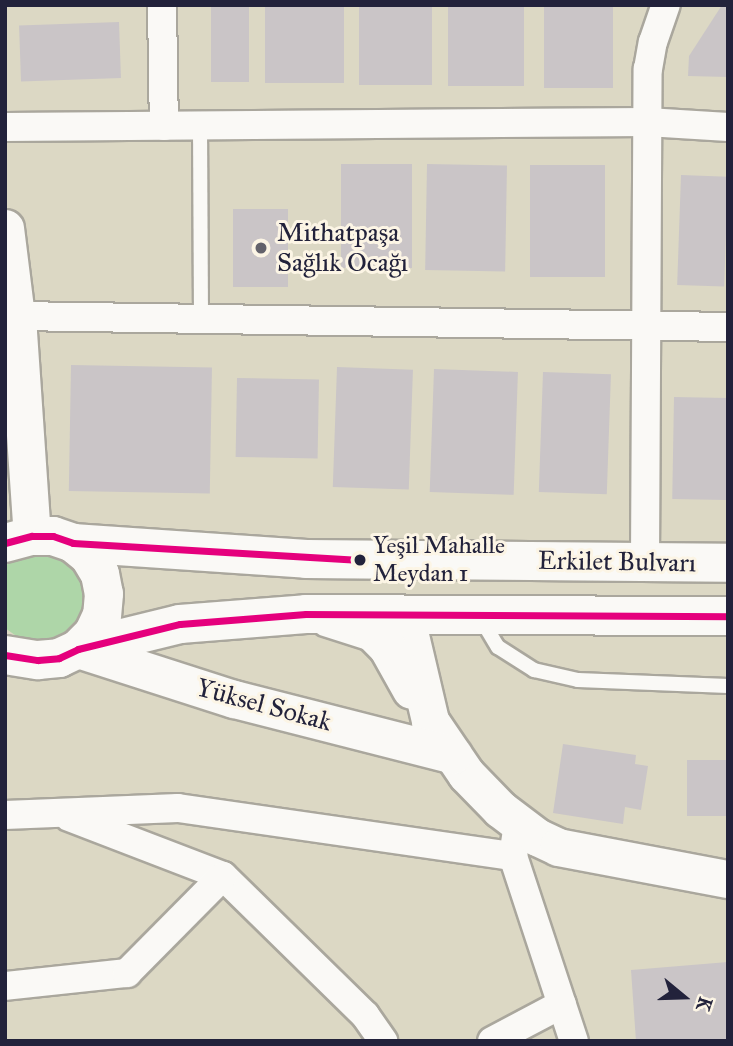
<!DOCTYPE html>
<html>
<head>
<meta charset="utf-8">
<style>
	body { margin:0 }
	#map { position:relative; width:733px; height:1046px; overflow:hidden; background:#dcd8c4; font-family:"IM FELL Great Primer",serif }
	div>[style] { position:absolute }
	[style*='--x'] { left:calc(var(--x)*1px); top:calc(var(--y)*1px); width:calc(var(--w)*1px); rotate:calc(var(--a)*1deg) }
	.green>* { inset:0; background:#aed6a8 }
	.building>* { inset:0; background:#cac5c7; transform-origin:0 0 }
	.roads { filter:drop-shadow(2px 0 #aaa79d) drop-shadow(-2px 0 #aaa79d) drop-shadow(0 2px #aaa79d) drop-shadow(0 -2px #aaa79d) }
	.service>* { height:14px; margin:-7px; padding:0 7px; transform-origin:7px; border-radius:7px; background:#faf9f6 }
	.minor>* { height:28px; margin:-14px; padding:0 14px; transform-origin:14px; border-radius:14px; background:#faf9f6 }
	.tertiary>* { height:37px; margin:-18.5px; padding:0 18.5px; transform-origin:18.5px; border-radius:18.5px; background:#faf9f6 }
	.primary>* { height:38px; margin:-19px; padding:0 19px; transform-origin:19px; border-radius:19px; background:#faf9f6 }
	.bus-1>* { height:7px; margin:-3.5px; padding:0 3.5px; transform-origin:3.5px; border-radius:3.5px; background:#e5007d }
	.dots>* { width:19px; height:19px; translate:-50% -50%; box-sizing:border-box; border:4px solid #fcf5e5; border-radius:50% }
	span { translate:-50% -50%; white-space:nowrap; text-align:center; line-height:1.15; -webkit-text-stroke:6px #fcf5e5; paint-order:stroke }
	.bus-label { font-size:24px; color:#22223b }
	.left { translate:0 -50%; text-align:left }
	.poi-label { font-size:26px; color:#22223b }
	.street-label { font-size:26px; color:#22223b }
	.frame { position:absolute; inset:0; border:7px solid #22223b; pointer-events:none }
	.north { position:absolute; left:649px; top:962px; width:70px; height:70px; -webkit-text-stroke:5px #fcf5e5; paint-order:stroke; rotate:109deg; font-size:19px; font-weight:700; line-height:28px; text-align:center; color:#22223b }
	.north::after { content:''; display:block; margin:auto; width:24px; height:32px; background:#22223b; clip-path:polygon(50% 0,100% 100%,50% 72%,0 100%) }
</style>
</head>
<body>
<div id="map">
	<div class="green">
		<div style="clip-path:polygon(48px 550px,75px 564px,88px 591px,82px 620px,58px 641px,26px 643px,5px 628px,5px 566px,19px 555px)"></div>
	</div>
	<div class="building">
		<div style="left:211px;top:5px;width:38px;height:77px"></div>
		<div style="left:265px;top:5px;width:79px;height:78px"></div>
		<div style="left:359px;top:5px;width:73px;height:80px"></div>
		<div style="left:448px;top:5px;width:76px;height:81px"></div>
		<div style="left:544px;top:5px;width:69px;height:83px"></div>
		<div style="clip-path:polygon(722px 5px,728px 5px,728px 77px,688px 76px,689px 56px)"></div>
		<div style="left:119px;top:22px;width:56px;height:100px;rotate:88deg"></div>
		<div style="left:341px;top:164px;width:71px;height:104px"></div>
		<div style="left:427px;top:164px;width:80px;height:106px;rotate:1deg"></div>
		<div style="left:530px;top:165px;width:75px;height:112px"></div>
		<div style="left:681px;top:175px;width:47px;height:110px;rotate:2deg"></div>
		<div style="left:233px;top:209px;width:55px;height:78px"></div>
		<div style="left:71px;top:365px;width:141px;height:126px;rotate:1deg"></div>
		<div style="left:337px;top:367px;width:76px;height:120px;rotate:2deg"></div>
		<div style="left:434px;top:369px;width:84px;height:123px;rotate:2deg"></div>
		<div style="left:543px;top:372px;width:68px;height:120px;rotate:2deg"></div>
		<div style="left:237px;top:378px;width:82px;height:79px;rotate:1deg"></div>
		<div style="left:674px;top:397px;width:54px;height:102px;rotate:1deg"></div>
		<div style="clip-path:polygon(563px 744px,636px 755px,635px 764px,648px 766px,641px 810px,625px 807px,623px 824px,553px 813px)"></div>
		<div style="left:687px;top:760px;width:41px;height:56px"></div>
		<div style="clip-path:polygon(728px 962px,728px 1041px,636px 1041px,631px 970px)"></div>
	</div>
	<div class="roads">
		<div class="service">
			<div style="--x:200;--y:125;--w:194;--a:89.7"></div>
			<div style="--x:481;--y:619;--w:33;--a:59"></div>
			<div style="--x:498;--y:647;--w:43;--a:32.6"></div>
			<div style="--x:534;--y:670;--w:45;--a:12.8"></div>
			<div style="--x:578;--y:680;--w:150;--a:2.3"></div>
		</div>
		<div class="minor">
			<div style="--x:162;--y:5;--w:121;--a:89.1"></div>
			<div style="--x:5;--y:127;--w:642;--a:-0.45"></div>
			<div style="--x:647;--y:122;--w:81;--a:3.5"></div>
			<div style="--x:15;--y:316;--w:713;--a:0.88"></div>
			<div style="--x:645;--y:561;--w:492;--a:-89.7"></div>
			<div style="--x:648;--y:69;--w:27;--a:-80"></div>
			<div style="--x:653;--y:42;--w:39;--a:-71"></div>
			<div style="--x:5;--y:815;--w:173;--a:-2.3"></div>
			<div style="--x:178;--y:808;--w:338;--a:8.2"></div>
			<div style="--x:513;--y:856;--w:32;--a:-81"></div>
			<div style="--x:69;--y:817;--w:165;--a:21"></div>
			<div style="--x:223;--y:876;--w:199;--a:44.4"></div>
			<div style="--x:365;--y:1015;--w:32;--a:55"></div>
			<div style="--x:513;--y:856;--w:195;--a:71.8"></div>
			<div style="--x:5;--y:986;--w:123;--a:-6.1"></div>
			<div style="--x:127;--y:973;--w:136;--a:-45.3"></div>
			<div style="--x:492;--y:1041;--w:79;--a:-27.9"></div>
		</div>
		<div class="tertiary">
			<div style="--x:5;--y:228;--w:105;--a:82.9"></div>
			<div style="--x:18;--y:332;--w:204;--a:86.1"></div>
			<div style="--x:405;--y:614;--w:110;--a:76.8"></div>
			<div style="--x:430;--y:721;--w:64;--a:55.8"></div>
			<div style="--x:466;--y:774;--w:49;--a:45.8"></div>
			<div style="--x:500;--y:809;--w:46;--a:37.1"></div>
			<div style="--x:537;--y:837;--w:23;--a:25"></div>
			<div style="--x:558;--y:847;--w:173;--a:10.7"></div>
			<div style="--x:328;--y:618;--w:46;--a:17.7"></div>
			<div style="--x:372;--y:632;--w:21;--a:45"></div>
			<div style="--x:387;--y:647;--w:49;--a:60.8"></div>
			<div style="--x:78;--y:649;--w:164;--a:17.8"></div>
			<div style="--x:234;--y:699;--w:226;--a:14.3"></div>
		</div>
		<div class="primary">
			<div style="--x:5;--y:543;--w:28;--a:-15"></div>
			<div style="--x:32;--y:536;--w:21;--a:0"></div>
			<div style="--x:53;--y:536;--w:21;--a:19"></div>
			<div style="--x:73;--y:543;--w:234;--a:3.9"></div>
			<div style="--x:306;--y:559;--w:422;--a:0.5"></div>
			<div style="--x:73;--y:543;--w:21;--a:39"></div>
			<div style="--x:89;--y:556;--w:21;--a:59"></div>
			<div style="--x:100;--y:574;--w:20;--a:79"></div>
			<div style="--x:104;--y:594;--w:21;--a:95"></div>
			<div style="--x:102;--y:615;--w:21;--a:115"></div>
			<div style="--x:93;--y:634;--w:21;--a:135"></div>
			<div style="--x:5;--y:655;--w:33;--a:9"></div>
			<div style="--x:38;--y:660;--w:21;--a:-5"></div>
			<div style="--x:59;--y:658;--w:21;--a:-25"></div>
			<div style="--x:78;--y:649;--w:105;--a:-13.8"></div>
			<div style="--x:180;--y:624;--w:126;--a:-4.5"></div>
			<div style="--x:306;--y:614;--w:422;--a:0.3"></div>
		</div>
	</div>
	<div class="bus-1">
		<div style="--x:5;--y:543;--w:28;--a:-15"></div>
		<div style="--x:32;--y:536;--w:21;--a:0"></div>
		<div style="--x:53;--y:536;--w:21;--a:19"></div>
		<div style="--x:73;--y:543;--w:288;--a:3.4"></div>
		<div style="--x:5;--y:655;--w:33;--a:9"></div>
		<div style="--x:38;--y:660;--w:21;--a:-5"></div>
		<div style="--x:59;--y:658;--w:21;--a:-25"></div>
		<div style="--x:78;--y:649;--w:105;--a:-13.8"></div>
		<div style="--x:180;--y:624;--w:126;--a:-4.5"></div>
		<div style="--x:306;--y:614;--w:422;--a:0.3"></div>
	</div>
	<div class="dots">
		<div style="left:261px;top:248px;background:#63626b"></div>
		<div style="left:360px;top:560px;background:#22223b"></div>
	</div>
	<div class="bus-label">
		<span class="left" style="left:373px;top:560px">Yeşil Mahalle<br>Meydan 1</span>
	</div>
	<div class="poi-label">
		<span class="left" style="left:277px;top:248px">Mithatpaşa<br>Sağlık Ocağı</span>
	</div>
	<div class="street-label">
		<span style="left:617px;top:562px;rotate:1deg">Erkilet Bulvarı</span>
		<span style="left:264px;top:705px;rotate:15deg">Yüksel Sokak</span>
	</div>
	<div class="frame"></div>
	<div class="north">K</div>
</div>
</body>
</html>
